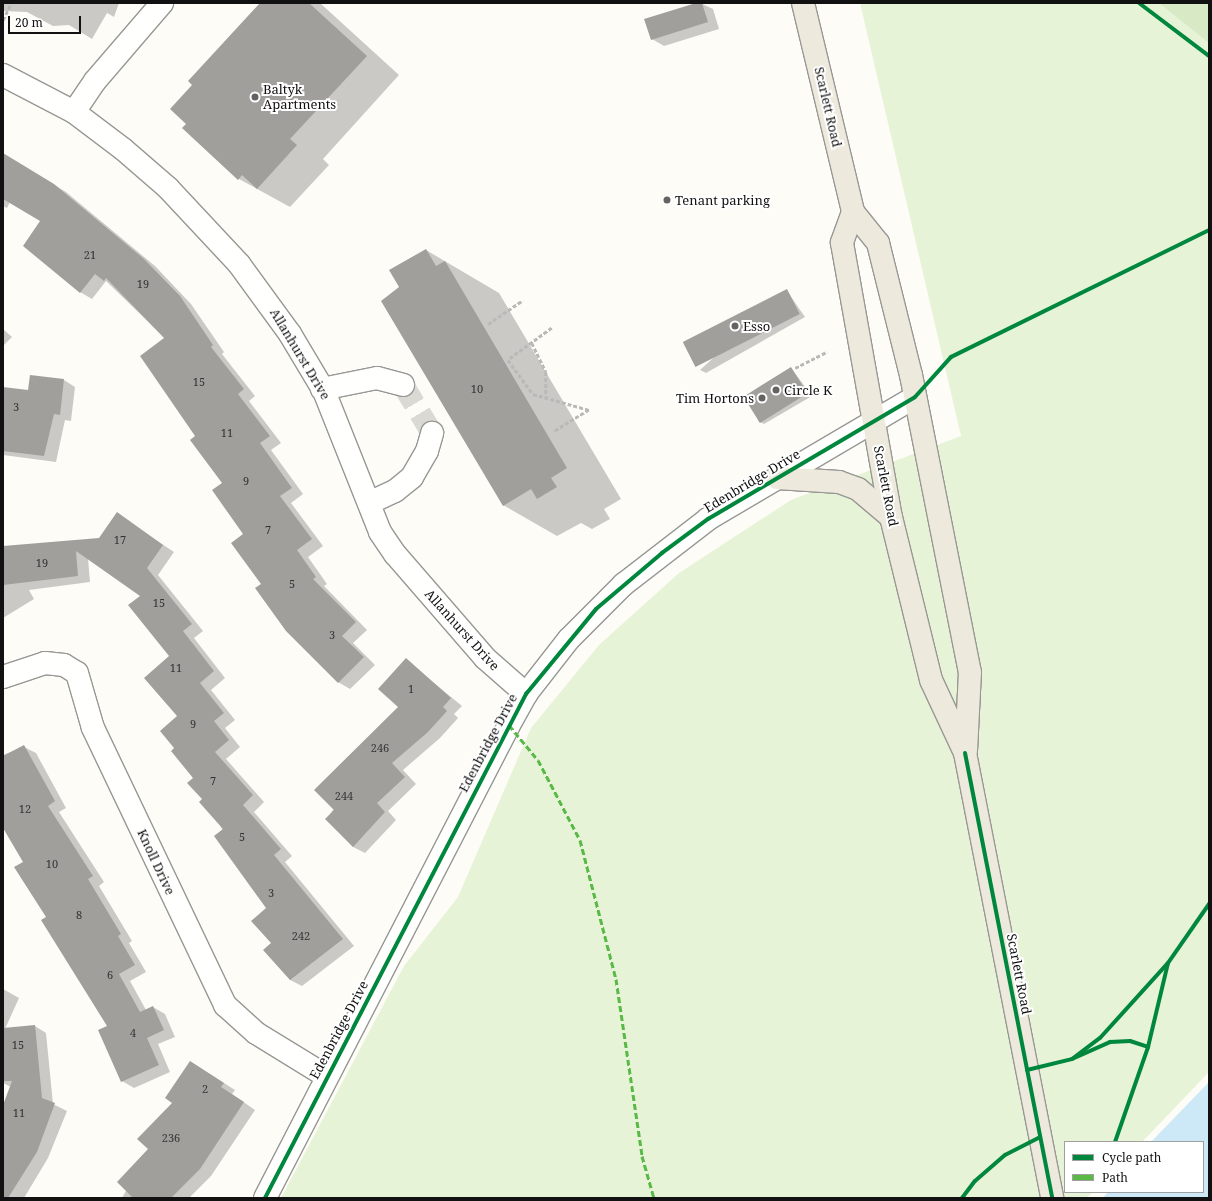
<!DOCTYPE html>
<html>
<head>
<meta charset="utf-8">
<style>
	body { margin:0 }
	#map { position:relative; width:1212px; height:1201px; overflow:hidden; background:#fdfcf7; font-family:"Noto Serif",serif }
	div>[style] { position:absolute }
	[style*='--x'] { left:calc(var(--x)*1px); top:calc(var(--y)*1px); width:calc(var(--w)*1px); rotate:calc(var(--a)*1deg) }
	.green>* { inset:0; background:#e7f3d7 }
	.forest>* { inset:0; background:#d8eac5 }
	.water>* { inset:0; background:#cde8f7 }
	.shadow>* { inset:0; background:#0003 }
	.building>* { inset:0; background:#a19f9c; transform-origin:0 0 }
	.minor-tunnel>* { height:22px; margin-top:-11px; transform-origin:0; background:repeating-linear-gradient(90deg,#dad9d4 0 22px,transparent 0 33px) }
	.path>* { height:2.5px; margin-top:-1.25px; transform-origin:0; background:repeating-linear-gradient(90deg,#b9b9b8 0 4px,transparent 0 6px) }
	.roads { filter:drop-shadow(1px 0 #979795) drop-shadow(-1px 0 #979795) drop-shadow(0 1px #979795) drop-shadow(0 -1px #979795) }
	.minor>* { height:22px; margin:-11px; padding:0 11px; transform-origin:11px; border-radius:11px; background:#fffffe }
	.major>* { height:22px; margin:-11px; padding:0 11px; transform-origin:11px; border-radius:11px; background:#ede9dc }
	.quiet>* { height:3px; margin-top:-1.5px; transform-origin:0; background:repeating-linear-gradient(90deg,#58b947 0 6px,transparent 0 9px) }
	.cycleway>* { height:4px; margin:-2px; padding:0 2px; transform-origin:2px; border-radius:2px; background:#00873e }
	.dots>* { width:11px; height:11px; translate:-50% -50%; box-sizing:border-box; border:2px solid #fff; border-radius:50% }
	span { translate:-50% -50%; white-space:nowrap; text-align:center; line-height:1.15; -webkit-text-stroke:4px #fff; paint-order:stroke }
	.number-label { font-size:11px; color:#353434 }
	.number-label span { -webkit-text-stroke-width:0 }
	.poi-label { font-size:13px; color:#111 }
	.left { translate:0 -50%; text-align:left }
	.right { translate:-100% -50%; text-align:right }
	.street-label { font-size:13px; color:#111 }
	.frame { position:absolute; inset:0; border:4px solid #111; pointer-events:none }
	.legend { position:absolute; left:1064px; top:1141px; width:140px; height:52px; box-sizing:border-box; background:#fff; border:1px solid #a0a0a0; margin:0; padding:5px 7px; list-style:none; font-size:12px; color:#111 }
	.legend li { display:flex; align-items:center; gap:8px; height:20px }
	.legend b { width:20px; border:1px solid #a0a0a0 }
	.scale { position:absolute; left:8px; top:16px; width:73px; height:18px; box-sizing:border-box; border:2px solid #111; border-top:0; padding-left:5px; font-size:12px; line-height:14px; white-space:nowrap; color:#111; -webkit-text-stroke:3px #fff; paint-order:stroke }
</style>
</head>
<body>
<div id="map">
	<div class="green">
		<div style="clip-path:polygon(860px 3px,1209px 3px,1209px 1072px,1142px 1142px,1065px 1142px,1065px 1192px,1093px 1192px,1086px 1198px,281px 1198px,404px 966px,458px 897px,531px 728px,599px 645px,679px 573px,791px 500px,961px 436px)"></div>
	</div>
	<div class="forest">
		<div style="clip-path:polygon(1159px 3px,1209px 3px,1209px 43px)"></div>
	</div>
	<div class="water">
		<div style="clip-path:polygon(1209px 1082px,1209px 1198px,1103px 1198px,1108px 1192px,1203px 1192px,1203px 1142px,1151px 1142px)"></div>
	</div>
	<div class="shadow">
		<div style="clip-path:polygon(3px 3px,119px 3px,114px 17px,107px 13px,92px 39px,69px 25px,53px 26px,27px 12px,3px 11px)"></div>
		<div style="clip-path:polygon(261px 3px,320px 3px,399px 75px,323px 159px,329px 165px,290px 207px,239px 179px,187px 123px,193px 85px)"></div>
		<div style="clip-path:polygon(700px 3px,713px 9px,719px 29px,664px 46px,652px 39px)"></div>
		<div style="clip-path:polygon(3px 154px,66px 192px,155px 266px,191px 304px,224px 352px,222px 354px,255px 396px,249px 401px,281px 443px,271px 450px,303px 494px,291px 503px,323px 546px,308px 557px,327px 584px,324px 586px,367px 630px,353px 643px,375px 665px,350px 689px,338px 682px,263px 584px,223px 483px,196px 436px,166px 339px,106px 281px,92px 299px,80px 292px,42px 221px,10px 202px,7px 208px,3px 206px)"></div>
		<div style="clip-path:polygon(426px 250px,499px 293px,621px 499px,604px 509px,610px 519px,592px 529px,581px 523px,557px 536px,503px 505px,401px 288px)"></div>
		<div style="clip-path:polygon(787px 291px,805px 317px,706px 373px,700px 370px)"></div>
		<div style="clip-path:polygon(3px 329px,12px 337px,3px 346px)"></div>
		<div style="clip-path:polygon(791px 368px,812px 396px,764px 424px,758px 421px)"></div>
		<div style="clip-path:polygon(64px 380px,75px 387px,71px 421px,65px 420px,56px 462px,3px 455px,3px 399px)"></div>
		<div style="clip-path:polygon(117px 514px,174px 552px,158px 575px,203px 631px,194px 638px,225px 678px,211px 690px,235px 720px,225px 728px,240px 747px,226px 759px,264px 802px,254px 812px,292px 856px,285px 862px,354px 946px,302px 986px,290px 980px,272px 944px,267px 908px,176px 748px,179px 716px,170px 656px,141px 596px,88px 558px,90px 582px,29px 590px,34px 599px,3px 618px,3px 551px,100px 539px)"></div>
		<div style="clip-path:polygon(406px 660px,462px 706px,454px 714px,458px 718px,440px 738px,403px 770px,416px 784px,388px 811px,396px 820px,365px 853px,353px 847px,327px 819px,399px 707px)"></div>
		<div style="clip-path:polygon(24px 747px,36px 753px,66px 808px,59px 812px,104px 882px,99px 886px,132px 941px,129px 943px,146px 972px,130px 981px,146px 1010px,153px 1007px,165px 1014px,175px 1037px,158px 1044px,170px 1072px,134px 1088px,122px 1081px,109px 1027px,48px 918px,24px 862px,3px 826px,3px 755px)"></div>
		<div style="clip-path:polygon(3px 989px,19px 998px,5px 1029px,35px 1026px,46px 1033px,53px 1104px,67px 1111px,48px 1158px,24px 1198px,3px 1198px,3px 1108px,11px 1087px,3px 1083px)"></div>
		<div style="clip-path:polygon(191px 1062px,235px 1090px,232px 1094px,255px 1110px,211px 1176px,189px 1198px,122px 1198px,174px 1103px)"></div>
	</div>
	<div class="building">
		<div style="clip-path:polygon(260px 3px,309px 3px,367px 56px,290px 139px,297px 145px,257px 189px,242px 175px,238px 180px,182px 128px,186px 124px,170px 109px,192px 85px,188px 81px)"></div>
		<div style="clip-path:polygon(696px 3px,702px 3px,708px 22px,651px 40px,644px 19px)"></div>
		<div style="clip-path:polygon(3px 153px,54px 184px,144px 259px,180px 296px,213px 345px,211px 347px,244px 389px,238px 394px,270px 436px,260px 443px,292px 488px,280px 496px,312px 539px,297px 550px,316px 577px,313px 579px,356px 622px,342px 636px,364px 657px,338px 683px,286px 631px,255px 588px,261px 584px,231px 543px,243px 534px,212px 490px,222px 483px,190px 440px,195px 436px,140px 356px,164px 338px,106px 278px,104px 281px,95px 274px,80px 293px,23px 246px,40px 221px,3px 199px)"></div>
		<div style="clip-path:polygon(426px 249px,436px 266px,445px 261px,567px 468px,551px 478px,557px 487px,537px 499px,531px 489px,503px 506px,381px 301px,399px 287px,389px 270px)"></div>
		<div style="left:787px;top:289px;width:28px;height:117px;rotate:63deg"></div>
		<div style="left:791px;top:367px;width:31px;height:56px;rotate:58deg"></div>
		<div style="clip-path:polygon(30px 375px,64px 379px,60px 415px,54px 414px,44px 456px,3px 451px,3px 387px,28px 390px)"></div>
		<div style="clip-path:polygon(117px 512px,163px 545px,147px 568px,192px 624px,183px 631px,214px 671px,200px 683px,224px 713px,214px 721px,229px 740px,215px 752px,253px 795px,243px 805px,281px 849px,274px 855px,343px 939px,290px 980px,263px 950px,271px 943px,251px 921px,266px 908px,214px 836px,223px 829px,199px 802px,202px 799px,187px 783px,193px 778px,171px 751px,174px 748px,160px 731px,177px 716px,144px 678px,169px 656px,128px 605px,140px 596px,76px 551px,78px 576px,3px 585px,3px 546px,99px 538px)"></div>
		<div style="clip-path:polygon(406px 658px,451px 698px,443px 707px,447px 711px,428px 732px,392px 763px,405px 777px,377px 803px,385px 812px,353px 847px,325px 819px,334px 810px,314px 790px,398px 707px,378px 689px)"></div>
		<div style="clip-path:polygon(24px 745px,55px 801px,48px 806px,93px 876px,88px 879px,121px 934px,118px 936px,135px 965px,119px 974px,140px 1012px,153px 1006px,164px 1030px,147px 1038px,159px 1065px,121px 1082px,98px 1030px,107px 1026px,41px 920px,46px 917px,14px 867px,23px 862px,3px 828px,3px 756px)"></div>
		<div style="clip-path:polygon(35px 1025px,42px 1098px,55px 1103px,37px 1152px,8px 1198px,3px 1198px,3px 1105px,12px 1081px,3px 1081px,3px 1028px)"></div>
		<div style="clip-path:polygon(190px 1061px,224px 1083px,221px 1087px,244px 1102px,200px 1169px,171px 1198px,133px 1198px,117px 1182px,148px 1149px,137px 1139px,172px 1103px,165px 1098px)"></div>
	</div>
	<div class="minor-tunnel">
		<div style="--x:403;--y:385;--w:56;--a:58.9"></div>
	</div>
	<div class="path">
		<div style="--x:3;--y:20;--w:19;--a:-65"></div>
		<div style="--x:488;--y:324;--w:42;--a:-34.4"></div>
		<div style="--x:552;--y:328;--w:54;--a:144"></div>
		<div style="--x:508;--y:360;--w:42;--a:53.7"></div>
		<div style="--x:533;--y:394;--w:58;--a:15.9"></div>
		<div style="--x:589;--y:410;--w:42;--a:148.6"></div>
		<div style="--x:532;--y:343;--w:32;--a:64"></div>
		<div style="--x:546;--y:372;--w:25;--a:90"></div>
		<div style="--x:795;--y:368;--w:36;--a:-27"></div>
	</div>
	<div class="roads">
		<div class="minor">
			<div style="--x:3;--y:75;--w:80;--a:27.5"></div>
			<div style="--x:74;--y:112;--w:61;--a:37.1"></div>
			<div style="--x:123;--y:149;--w:60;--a:40.9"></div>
			<div style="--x:168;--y:188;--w:104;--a:46.9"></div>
			<div style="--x:239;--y:264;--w:87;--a:53.9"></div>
			<div style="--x:290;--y:334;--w:66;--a:59.2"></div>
			<div style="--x:324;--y:391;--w:152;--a:68.3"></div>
			<div style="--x:380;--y:532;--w:27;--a:56"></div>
			<div style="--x:395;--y:554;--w:138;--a:49.1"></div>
			<div style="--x:485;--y:658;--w:55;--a:41.3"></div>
			<div style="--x:74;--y:112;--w:37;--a:-56"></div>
			<div style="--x:95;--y:81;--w:103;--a:-49.3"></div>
			<div style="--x:322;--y:389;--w:56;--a:-11.3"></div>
			<div style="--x:377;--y:378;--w:27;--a:15"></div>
			<div style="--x:369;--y:503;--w:29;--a:-25"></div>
			<div style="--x:395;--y:491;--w:22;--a:-39"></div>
			<div style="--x:412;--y:477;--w:30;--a:-60"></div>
			<div style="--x:427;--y:451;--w:19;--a:-74"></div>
			<div style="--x:3;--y:677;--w:44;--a:-18.4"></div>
			<div style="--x:45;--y:663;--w:19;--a:6"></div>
			<div style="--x:64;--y:665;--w:15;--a:32"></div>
			<div style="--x:77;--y:673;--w:57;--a:73.8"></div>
			<div style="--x:93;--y:728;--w:307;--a:64.5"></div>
			<div style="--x:225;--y:1005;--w:42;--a:42.1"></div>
			<div style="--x:256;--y:1033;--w:82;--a:31.6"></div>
			<div style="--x:265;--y:1198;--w:532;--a:-62.71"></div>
			<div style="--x:509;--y:725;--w:35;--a:-61"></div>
			<div style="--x:526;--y:694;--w:70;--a:-52"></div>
			<div style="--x:569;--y:639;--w:78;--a:-45"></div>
			<div style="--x:624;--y:584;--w:106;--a:-37.7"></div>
			<div style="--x:708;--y:519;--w:240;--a:-30.5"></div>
		</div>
		<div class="major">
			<div style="--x:803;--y:3;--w:215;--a:76.5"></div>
			<div style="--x:853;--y:212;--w:40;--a:51"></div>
			<div style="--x:878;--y:243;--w:136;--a:76"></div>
			<div style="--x:911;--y:375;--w:303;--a:78.8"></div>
			<div style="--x:970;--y:672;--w:78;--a:92.9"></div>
			<div style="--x:853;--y:212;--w:33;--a:110"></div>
			<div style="--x:842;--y:243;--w:278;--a:79.9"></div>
			<div style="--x:891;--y:517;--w:168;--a:76.2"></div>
			<div style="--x:931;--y:680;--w:81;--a:65"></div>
			<div style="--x:965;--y:753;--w:453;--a:78.9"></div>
			<div style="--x:777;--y:478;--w:62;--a:3.7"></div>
			<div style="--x:839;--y:482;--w:20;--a:20"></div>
			<div style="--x:858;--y:489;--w:43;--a:40.3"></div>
		</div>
	</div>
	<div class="quiet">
		<div style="--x:509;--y:725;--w:45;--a:50.4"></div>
		<div style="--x:538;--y:760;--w:90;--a:62.3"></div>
		<div style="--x:580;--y:840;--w:144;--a:75.5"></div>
		<div style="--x:616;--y:979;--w:179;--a:81.6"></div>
		<div style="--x:642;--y:1156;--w:44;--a:74.1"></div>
	</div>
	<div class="cycleway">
		<div style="--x:1139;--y:3;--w:88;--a:37.1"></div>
		<div style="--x:965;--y:753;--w:453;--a:78.9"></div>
		<div style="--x:1072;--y:1059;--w:35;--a:-37"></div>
		<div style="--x:1100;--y:1038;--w:101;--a:-47.8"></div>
		<div style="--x:1027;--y:1070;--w:46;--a:-13.7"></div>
		<div style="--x:1072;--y:1059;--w:42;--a:-24.1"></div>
		<div style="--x:1110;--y:1042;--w:20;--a:-3"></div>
		<div style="--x:1130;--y:1041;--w:19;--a:18"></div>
		<div style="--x:1115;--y:1142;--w:101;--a:-70.8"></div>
		<div style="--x:1148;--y:1047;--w:86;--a:-76.6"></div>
		<div style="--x:1168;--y:963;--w:72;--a:-55.2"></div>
		<div style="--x:265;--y:1198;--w:568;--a:-62.62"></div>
		<div style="--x:526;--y:694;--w:110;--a:-50.5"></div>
		<div style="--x:596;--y:609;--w:87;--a:-40.3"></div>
		<div style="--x:662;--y:553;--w:57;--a:-36.5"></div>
		<div style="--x:708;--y:519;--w:240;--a:-30.5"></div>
		<div style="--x:915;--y:397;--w:54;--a:-48"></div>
		<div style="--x:951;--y:357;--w:288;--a:-26.2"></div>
		<div style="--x:962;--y:1198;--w:21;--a:-53"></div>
		<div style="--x:975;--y:1181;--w:40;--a:-41"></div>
		<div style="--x:1005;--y:1155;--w:39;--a:-27"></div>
	</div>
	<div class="dots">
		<div style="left:255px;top:97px;background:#646362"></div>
		<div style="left:667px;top:200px;background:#646362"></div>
		<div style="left:735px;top:326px;background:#646362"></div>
		<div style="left:776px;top:390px;background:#646362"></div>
		<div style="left:762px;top:398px;background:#646362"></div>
	</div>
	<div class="number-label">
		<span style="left:90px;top:255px">21</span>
		<span style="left:143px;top:284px">19</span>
		<span style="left:199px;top:382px">15</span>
		<span style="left:477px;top:389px">10</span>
		<span style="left:16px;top:407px">3</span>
		<span style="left:227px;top:433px">11</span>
		<span style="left:246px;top:481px">9</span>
		<span style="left:268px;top:530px">7</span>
		<span style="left:120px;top:540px">17</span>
		<span style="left:42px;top:563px">19</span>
		<span style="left:292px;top:584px">5</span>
		<span style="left:159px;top:603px">15</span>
		<span style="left:332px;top:635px">3</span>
		<span style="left:176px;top:668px">11</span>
		<span style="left:411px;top:689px">1</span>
		<span style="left:193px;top:724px">9</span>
		<span style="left:380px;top:748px">246</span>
		<span style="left:213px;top:781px">7</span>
		<span style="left:344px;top:796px">244</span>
		<span style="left:25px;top:809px">12</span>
		<span style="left:242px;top:837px">5</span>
		<span style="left:52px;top:864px">10</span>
		<span style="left:271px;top:893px">3</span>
		<span style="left:79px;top:915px">8</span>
		<span style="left:301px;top:936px">242</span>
		<span style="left:110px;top:975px">6</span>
		<span style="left:133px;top:1033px">4</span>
		<span style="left:18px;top:1045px">15</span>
		<span style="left:205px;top:1089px">2</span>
		<span style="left:19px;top:1113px">11</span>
		<span style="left:171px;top:1138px">236</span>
	</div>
	<div class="poi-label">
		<span class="left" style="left:263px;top:97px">Baltyk<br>Apartments</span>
		<span class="left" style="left:675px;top:200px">Tenant parking</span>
		<span class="left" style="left:743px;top:326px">Esso</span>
		<span class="left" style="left:784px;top:390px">Circle K</span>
		<span class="right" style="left:754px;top:398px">Tim Hortons</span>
	</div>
	<div class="street-label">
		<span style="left:828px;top:107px;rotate:77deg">Scarlett Road</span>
		<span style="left:300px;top:354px;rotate:59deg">Allanhurst Drive</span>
		<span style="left:752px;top:481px;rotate:-31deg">Edenbridge Drive</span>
		<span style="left:886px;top:486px;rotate:79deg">Scarlett Road</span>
		<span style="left:462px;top:630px;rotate:48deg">Allanhurst Drive</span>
		<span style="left:488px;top:743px;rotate:-62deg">Edenbridge Drive</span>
		<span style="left:156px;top:862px;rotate:65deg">Knoll Drive</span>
		<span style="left:1019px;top:974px;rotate:79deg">Scarlett Road</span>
		<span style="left:339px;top:1030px;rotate:-62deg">Edenbridge Drive</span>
	</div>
	<div class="frame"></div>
	<ul class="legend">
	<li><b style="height:5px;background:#00873e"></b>Cycle path</li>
	<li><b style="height:5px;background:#58b947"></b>Path</li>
	</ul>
	<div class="scale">20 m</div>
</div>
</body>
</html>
